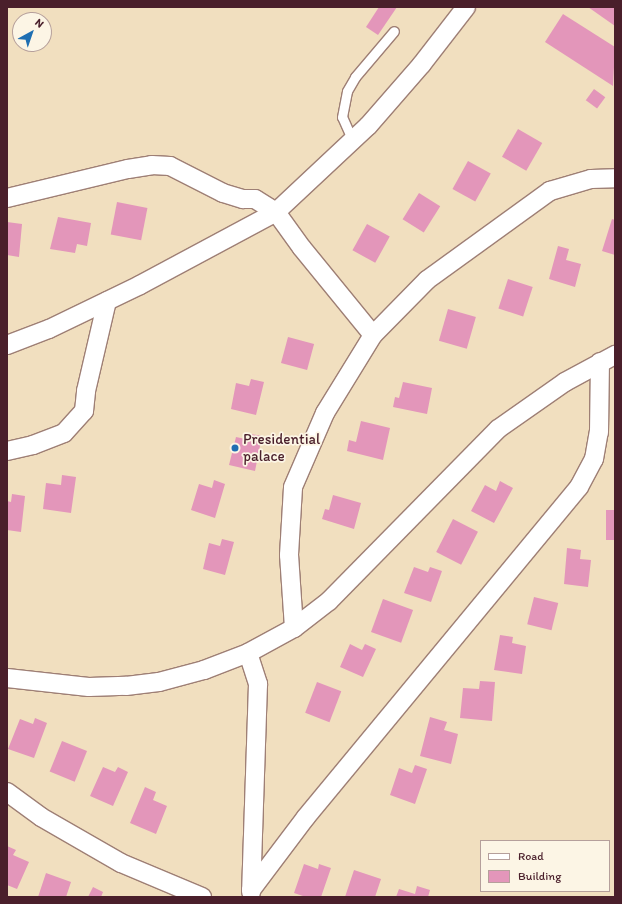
<!DOCTYPE html>
<html>
<head>
<meta charset="utf-8">
<style>
	body { margin:0 }
	#map { position:relative; width:622px; height:904px; overflow:hidden; background:#f1dfbf; font-family:Itim,sans-serif }
	div>[style] { position:absolute }
	[style*='--x'] { left:calc(var(--x)*1px); top:calc(var(--y)*1px); width:calc(var(--w)*1px); rotate:calc(var(--a)*1deg) }
	.building>* { inset:0; background:#e396ba; transform-origin:0 0 }
	.roads { filter:drop-shadow(1px 0 #9e7f75) drop-shadow(-1px 0 #9e7f75) drop-shadow(0 1px #9e7f75) drop-shadow(0 -1px #9e7f75) }
	.service>* { height:9px; margin:-4.5px; padding:0 4.5px; transform-origin:4.5px; border-radius:4.5px; background:#fff }
	.minor>* { height:18px; margin:-9px; padding:0 9px; transform-origin:9px; border-radius:9px; background:#fff }
	.dots>* { width:11px; height:11px; translate:-50% -50%; box-sizing:border-box; border:2px solid #fcf5e5; border-radius:50% }
	span { translate:-50% -50%; white-space:nowrap; text-align:center; line-height:1.15; -webkit-text-stroke:3.5px #fcf5e5; paint-order:stroke }
	.poi-label { font-size:15px; color:#4a1f2b }
	.left { translate:0 -50%; text-align:left }
	.frame { position:absolute; inset:0; border:8px solid #4a1f2b; pointer-events:none }
	.legend { position:absolute; left:480px; top:840px; width:130px; height:52px; box-sizing:border-box; background:#fcf5e5; border:1px solid #b59f9b; margin:0; padding:5px 7px; list-style:none; font-size:12px; color:#4a1f2b }
	.legend li { display:flex; align-items:center; gap:8px; height:20px }
	.legend b { width:20px; border:1px solid #b59f9b }
	.north { position:absolute; left:12px; top:12px; width:40px; height:40px; box-sizing:border-box; background:#fcf5e5; border:1px solid #b59f9b; border-radius:50%; rotate:40deg; font-size:11px; font-weight:700; line-height:16px; text-align:center; color:#4a1f2b }
	.north::after { content:''; display:block; margin:auto; width:14px; height:18px; background:#1f6fb2; clip-path:polygon(50% 0,100% 100%,50% 72%,0 100%) }
</style>
</head>
<body>
<div id="map">
	<div class="building">
		<div style="clip-path:polygon(379px 7px,397px 7px,378px 35px,366px 27px)"></div>
		<div style="clip-path:polygon(588px 7px,615px 7px,615px 26px)"></div>
		<div style="clip-path:polygon(563px 14px,615px 47px,613px 86px,545px 42px)"></div>
		<div style="left:594px;top:89px;width:14px;height:14px;rotate:36deg"></div>
		<div style="left:518px;top:129px;width:28px;height:32px;rotate:30deg"></div>
		<div style="left:468px;top:161px;width:26px;height:32px;rotate:29deg"></div>
		<div style="left:419px;top:193px;width:25px;height:31px;rotate:32deg"></div>
		<div style="left:117px;top:202px;width:31px;height:33px;rotate:11deg"></div>
		<div style="clip-path:polygon(58px 217px,91px 223px,87px 246px,77px 244px,75px 253px,50px 249px)"></div>
		<div style="clip-path:polygon(612px 219px,615px 220px,615px 255px,602px 251px)"></div>
		<div style="clip-path:polygon(7px 222px,22px 224px,19px 257px,7px 255px)"></div>
		<div style="left:367px;top:224px;width:26px;height:30px;rotate:29deg"></div>
		<div style="clip-path:polygon(558px 246px,569px 249px,566px 260px,581px 264px,575px 287px,549px 279px)"></div>
		<div style="left:508px;top:279px;width:26px;height:31px;rotate:18deg"></div>
		<div style="left:448px;top:309px;width:29px;height:33px;rotate:16deg"></div>
		<div style="left:288px;top:337px;width:27px;height:27px;rotate:15deg"></div>
		<div style="clip-path:polygon(251px 379px,264px 382px,256px 415px,231px 409px,236px 383px,249px 386px)"></div>
		<div style="clip-path:polygon(403px 382px,432px 388px,427px 414px,393px 407px,395px 397px,399px 398px)"></div>
		<div style="clip-path:polygon(361px 421px,390px 428px,383px 460px,347px 451px,349px 440px,356px 442px)"></div>
		<div style="clip-path:polygon(251px 434px,262px 436px,255px 471px,229px 465px,236px 437px,250px 440px)"></div>
		<div style="clip-path:polygon(62px 475px,76px 477px,71px 513px,43px 509px,46px 483px,61px 485px)"></div>
		<div style="clip-path:polygon(214px 480px,225px 484px,215px 518px,191px 510px,199px 484px,212px 488px)"></div>
		<div style="clip-path:polygon(500px 481px,513px 488px,494px 523px,471px 511px,485px 485px,496px 491px)"></div>
		<div style="clip-path:polygon(12px 494px,25px 496px,21px 532px,7px 530px,7px 501px,11px 502px)"></div>
		<div style="clip-path:polygon(333px 495px,361px 503px,354px 529px,322px 519px,325px 509px,329px 510px)"></div>
		<div style="left:606px;top:510px;width:9px;height:30px"></div>
		<div style="left:453px;top:519px;width:28px;height:37px;rotate:27deg"></div>
		<div style="clip-path:polygon(222px 539px,234px 542px,225px 575px,203px 569px,209px 543px,220px 546px)"></div>
		<div style="clip-path:polygon(567px 548px,581px 550px,580px 559px,591px 560px,588px 587px,564px 584px)"></div>
		<div style="clip-path:polygon(414px 567px,428px 572px,430px 567px,442px 571px,431px 602px,404px 593px)"></div>
		<div style="left:534px;top:597px;width:25px;height:28px;rotate:14deg"></div>
		<div style="left:383px;top:599px;width:32px;height:35px;rotate:20deg"></div>
		<div style="clip-path:polygon(500px 635px,513px 637px,512px 643px,526px 646px,522px 674px,494px 670px)"></div>
		<div style="clip-path:polygon(350px 644px,362px 650px,365px 644px,376px 649px,363px 677px,340px 667px)"></div>
		<div style="clip-path:polygon(480px 681px,495px 682px,492px 721px,460px 718px,463px 688px,479px 689px)"></div>
		<div style="left:317px;top:682px;width:26px;height:33px;rotate:21deg"></div>
		<div style="clip-path:polygon(430px 717px,447px 722px,444px 730px,458px 734px,451px 764px,420px 756px)"></div>
		<div style="clip-path:polygon(35px 718px,47px 723px,34px 758px,8px 749px,20px 719px,33px 724px)"></div>
		<div style="left:62px;top:741px;width:27px;height:33px;rotate:22deg"></div>
		<div style="clip-path:polygon(415px 765px,427px 769px,415px 804px,390px 795px,399px 768px,412px 773px)"></div>
		<div style="clip-path:polygon(103px 767px,115px 772px,118px 767px,128px 772px,113px 806px,90px 796px)"></div>
		<div style="clip-path:polygon(145px 787px,156px 792px,153px 800px,167px 806px,156px 834px,130px 823px)"></div>
		<div style="clip-path:polygon(7px 846px,16px 850px,13px 855px,29px 862px,17px 889px,7px 885px)"></div>
		<div style="clip-path:polygon(304px 864px,318px 869px,319px 864px,331px 868px,321px 897px,306px 897px,294px 893px)"></div>
		<div style="clip-path:polygon(354px 870px,381px 879px,375px 897px,345px 897px)"></div>
		<div style="clip-path:polygon(46px 873px,71px 882px,66px 897px,38px 897px)"></div>
		<div style="clip-path:polygon(417px 886px,430px 890px,428px 897px,396px 897px,399px 889px,415px 894px)"></div>
		<div style="clip-path:polygon(93px 887px,103px 892px,101px 897px,88px 897px)"></div>
	</div>
	<div class="roads">
		<div class="service">
			<div style="--x:352;--y:139;--w:24;--a:-114"></div>
			<div style="--x:342;--y:117;--w:26;--a:-79"></div>
			<div style="--x:347;--y:91;--w:16;--a:-60"></div>
			<div style="--x:355;--y:77;--w:60;--a:-49.7"></div>
		</div>
		<div class="minor">
			<div style="--x:7;--y:198;--w:124;--a:-13.5"></div>
			<div style="--x:128;--y:169;--w:24;--a:-9"></div>
			<div style="--x:152;--y:165;--w:18;--a:3"></div>
			<div style="--x:170;--y:166;--w:59;--a:27"></div>
			<div style="--x:223;--y:193;--w:21;--a:17"></div>
			<div style="--x:243;--y:199;--w:12;--a:0"></div>
			<div style="--x:255;--y:199;--w:25;--a:32"></div>
			<div style="--x:276;--y:212;--w:44;--a:54.2"></div>
			<div style="--x:302;--y:248;--w:112;--a:50.8"></div>
			<div style="--x:7;--y:345;--w:45;--a:-20.9"></div>
			<div style="--x:49;--y:329;--w:101;--a:-25.8"></div>
			<div style="--x:140;--y:285;--w:154;--a:-28.2"></div>
			<div style="--x:276;--y:212;--w:126;--a:-43.1"></div>
			<div style="--x:368;--y:126;--w:82;--a:-48.9"></div>
			<div style="--x:422;--y:64;--w:72;--a:-52.3"></div>
			<div style="--x:7;--y:451;--w:27;--a:-13"></div>
			<div style="--x:33;--y:445;--w:33;--a:-21"></div>
			<div style="--x:64;--y:433;--w:30;--a:-48"></div>
			<div style="--x:84;--y:411;--w:20;--a:-84"></div>
			<div style="--x:86;--y:391;--w:92;--a:-76.9"></div>
			<div style="--x:294;--y:628;--w:73;--a:-93.9"></div>
			<div style="--x:289;--y:555;--w:68;--a:-86.6"></div>
			<div style="--x:293;--y:487;--w:81;--a:-66.6"></div>
			<div style="--x:325;--y:413;--w:92;--a:-58.4"></div>
			<div style="--x:373;--y:335;--w:77;--a:-45.5"></div>
			<div style="--x:427;--y:280;--w:152;--a:-35.9"></div>
			<div style="--x:550;--y:191;--w:43;--a:-16.3"></div>
			<div style="--x:591;--y:179;--w:24;--a:-2"></div>
			<div style="--x:248;--y:653;--w:33;--a:72"></div>
			<div style="--x:258;--y:684;--w:208;--a:91.9"></div>
			<div style="--x:7;--y:678;--w:82;--a:6.3"></div>
			<div style="--x:89;--y:687;--w:37;--a:-2"></div>
			<div style="--x:126;--y:686;--w:33;--a:-7"></div>
			<div style="--x:159;--y:682;--w:47;--a:-14.9"></div>
			<div style="--x:204;--y:670;--w:47;--a:-21.1"></div>
			<div style="--x:248;--y:653;--w:52;--a:-28.5"></div>
			<div style="--x:294;--y:628;--w:44;--a:-37.6"></div>
			<div style="--x:329;--y:601;--w:241;--a:-45.5"></div>
			<div style="--x:498;--y:429;--w:82;--a:-35"></div>
			<div style="--x:565;--y:382;--w:57;--a:-28.4"></div>
			<div style="--x:7;--y:792;--w:42;--a:36.3"></div>
			<div style="--x:41;--y:817;--w:92;--a:29.9"></div>
			<div style="--x:121;--y:863;--w:88;--a:22.8"></div>
			<div style="--x:251;--y:890;--w:91;--a:-53"></div>
			<div style="--x:306;--y:817;--w:428;--a:-50.4"></div>
			<div style="--x:579;--y:487;--w:32;--a:-62"></div>
			<div style="--x:594;--y:459;--w:27;--a:-80"></div>
			<div style="--x:599;--y:432;--w:70;--a:-89.2"></div>
		</div>
	</div>
	<div class="dots">
		<div style="left:235px;top:448px;background:#1f6fb2"></div>
	</div>
	<div class="poi-label">
		<span class="left" style="left:243px;top:448px">Presidential<br>palace</span>
	</div>
	<div class="frame"></div>
	<ul class="legend">
	<li><b style="height:5px;background:#fff"></b>Road</li>
	<li><b style="height:11px;background:#e396ba"></b>Building</li>
	</ul>
	<div class="north">N</div>
</div>
</body>
</html>
